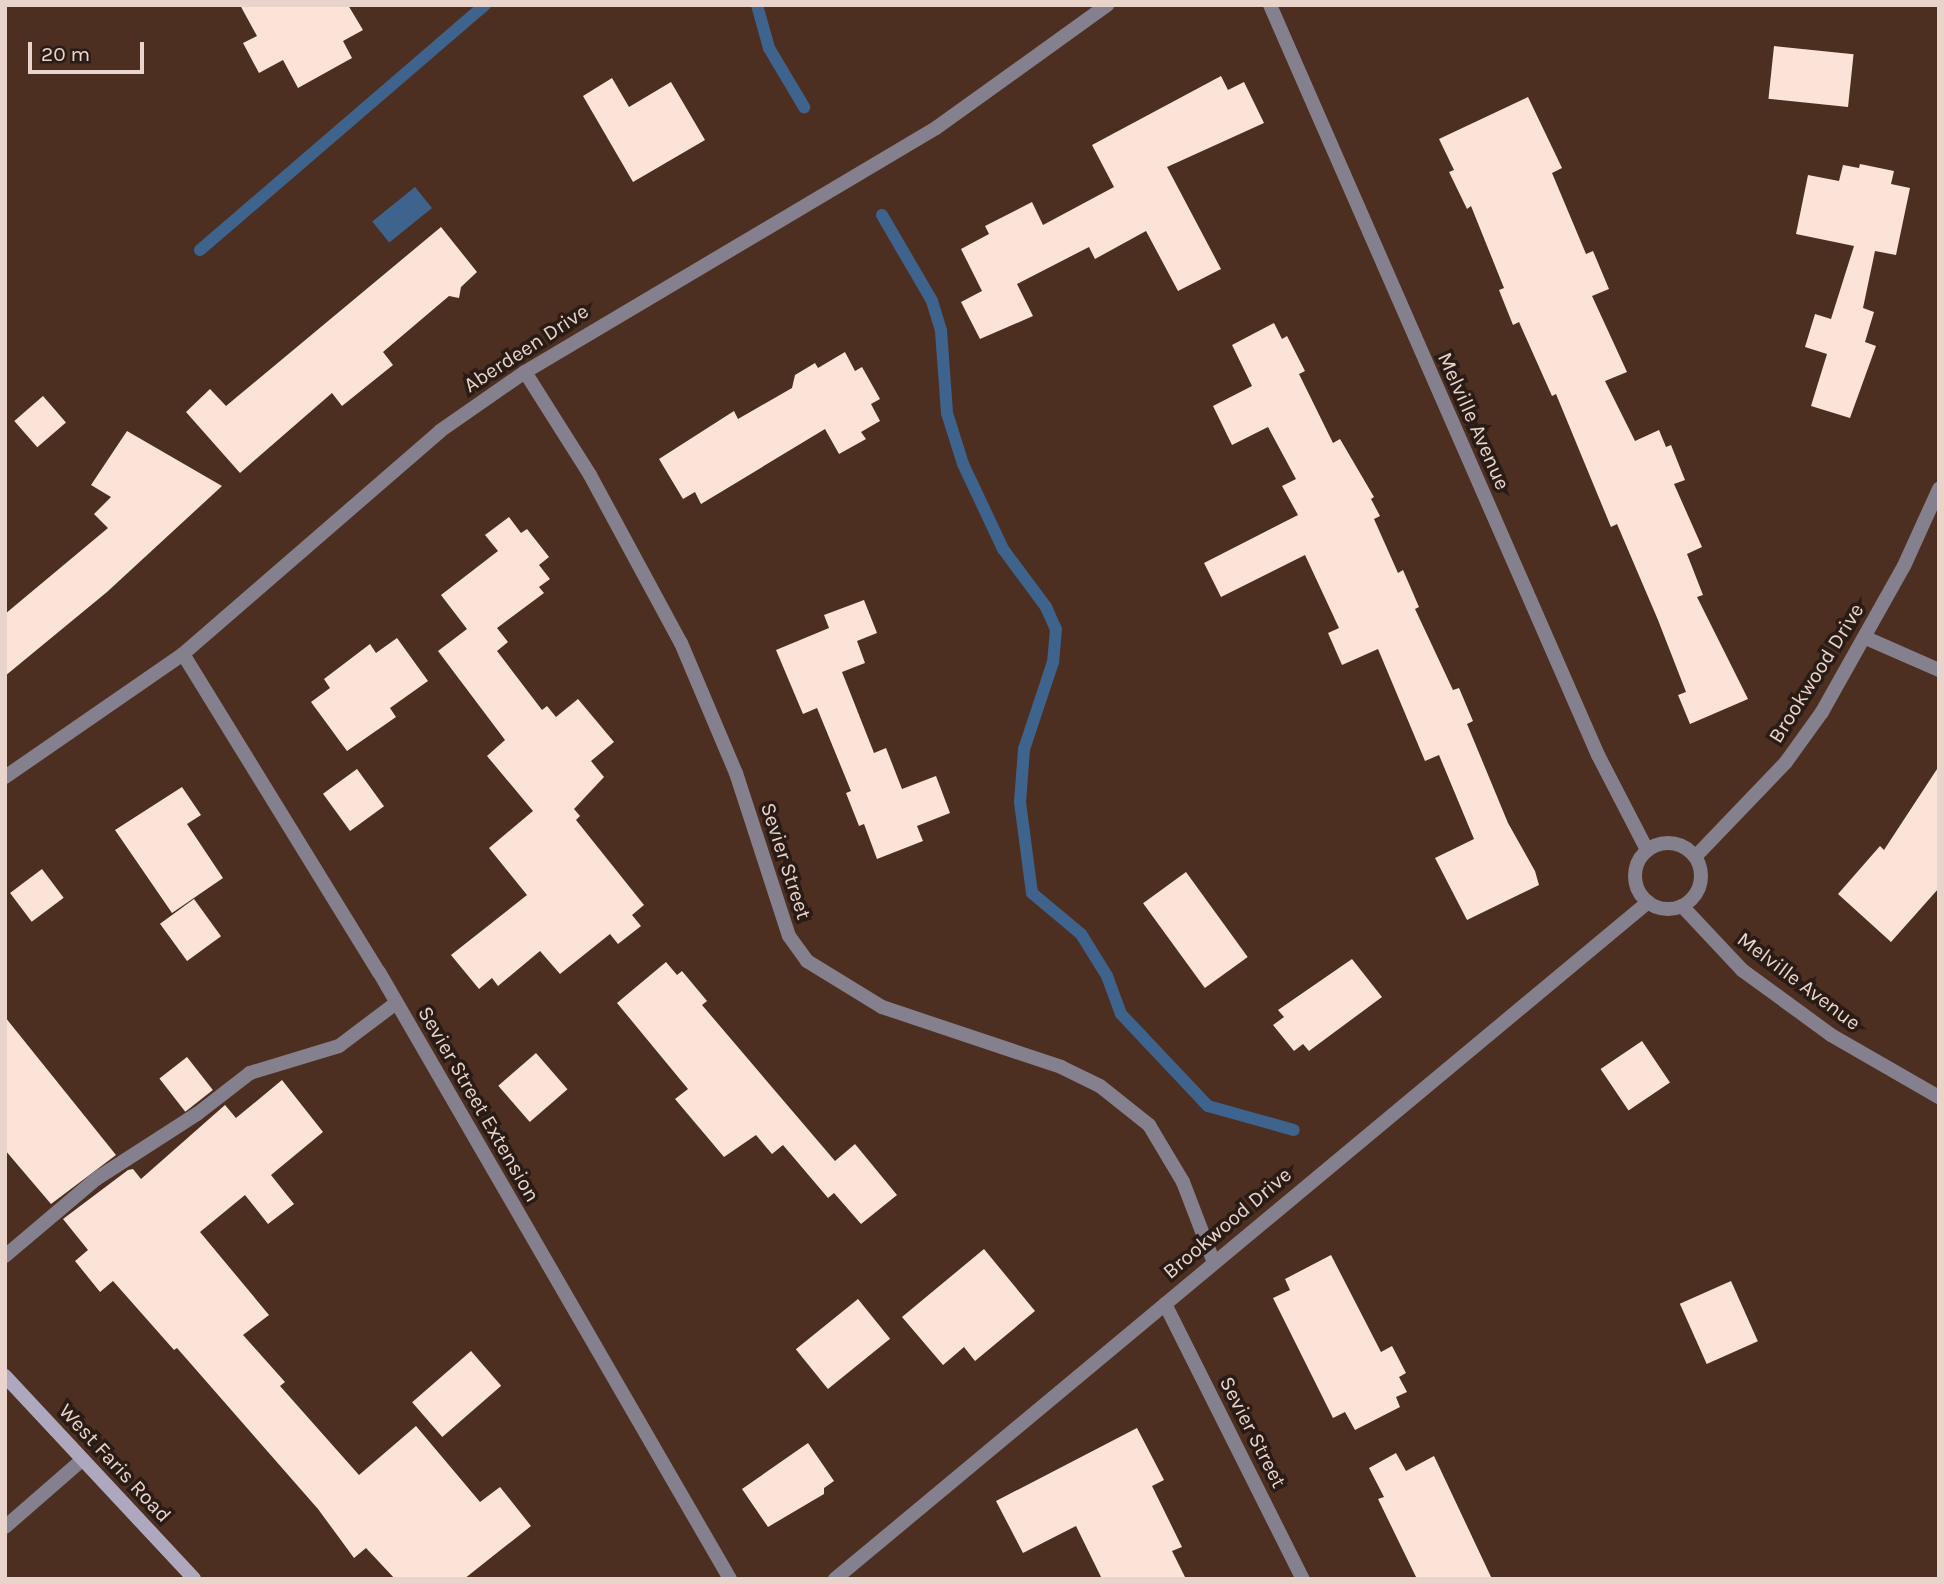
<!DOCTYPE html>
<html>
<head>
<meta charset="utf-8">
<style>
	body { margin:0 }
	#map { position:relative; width:1944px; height:1584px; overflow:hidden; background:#4d2f21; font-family:Karla,sans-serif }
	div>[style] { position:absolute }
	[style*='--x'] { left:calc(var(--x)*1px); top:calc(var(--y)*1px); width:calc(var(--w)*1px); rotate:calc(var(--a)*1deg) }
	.water>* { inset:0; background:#3e648e; transform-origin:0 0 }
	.stream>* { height:12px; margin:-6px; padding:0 6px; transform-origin:6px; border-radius:6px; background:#3e648e }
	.building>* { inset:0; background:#fbe3d8; transform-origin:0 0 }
	.lane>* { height:14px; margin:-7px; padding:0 7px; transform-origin:7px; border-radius:7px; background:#84808e }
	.street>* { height:14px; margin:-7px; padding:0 7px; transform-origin:7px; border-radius:7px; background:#84808e }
	.street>.ring { margin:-7px; padding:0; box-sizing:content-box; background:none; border:14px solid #84808e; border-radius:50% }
	.secondary>* { height:14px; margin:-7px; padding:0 7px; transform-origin:7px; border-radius:7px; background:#aea8bf }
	span { translate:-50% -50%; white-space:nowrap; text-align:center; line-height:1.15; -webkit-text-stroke:7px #291b15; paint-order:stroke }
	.street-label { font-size:21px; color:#e8d4cb }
	.frame { position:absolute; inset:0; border:7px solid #e8d4cb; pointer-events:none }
	.scale { position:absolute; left:28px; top:42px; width:116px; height:32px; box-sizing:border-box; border:4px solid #e8d4cb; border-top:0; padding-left:9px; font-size:21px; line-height:24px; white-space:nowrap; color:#e8d4cb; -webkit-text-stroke:5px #291b15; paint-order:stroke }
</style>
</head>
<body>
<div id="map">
	<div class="water">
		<div style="left:415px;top:187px;width:27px;height:55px;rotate:51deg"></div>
	</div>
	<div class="stream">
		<div style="--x:757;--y:5;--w:45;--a:74.4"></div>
		<div style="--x:769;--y:48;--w:69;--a:59.3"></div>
		<div style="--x:882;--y:215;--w:99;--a:59.8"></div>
		<div style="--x:932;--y:301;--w:31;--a:73"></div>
		<div style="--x:941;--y:331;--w:82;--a:85.8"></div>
		<div style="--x:947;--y:413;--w:53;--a:72.6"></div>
		<div style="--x:963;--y:464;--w:94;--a:64.8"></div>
		<div style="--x:1003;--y:549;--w:72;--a:53.4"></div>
		<div style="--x:1046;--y:607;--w:24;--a:66"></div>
		<div style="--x:1056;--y:629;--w:33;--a:95"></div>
		<div style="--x:1053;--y:662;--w:92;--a:108.4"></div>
		<div style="--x:1024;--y:749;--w:53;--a:94.3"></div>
		<div style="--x:1020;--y:802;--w:92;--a:82.5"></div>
		<div style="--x:1032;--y:893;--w:64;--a:39.9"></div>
		<div style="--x:1081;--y:934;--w:49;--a:58.2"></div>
		<div style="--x:1107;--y:976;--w:40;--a:69.8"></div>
		<div style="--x:1121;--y:1014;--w:127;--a:46.6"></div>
		<div style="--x:1208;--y:1106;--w:89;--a:15.6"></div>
		<div style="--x:200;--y:250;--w:376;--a:-40.7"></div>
	</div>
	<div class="building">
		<div style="clip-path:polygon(240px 5px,348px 5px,363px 30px,343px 41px,352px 58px,298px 88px,283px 60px,259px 73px,243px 43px,257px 36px)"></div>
		<div style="left:1774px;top:46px;width:80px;height:53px;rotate:6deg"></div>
		<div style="clip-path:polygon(1221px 76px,1228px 90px,1244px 82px,1264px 123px,1167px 167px,1221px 269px,1178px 291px,1146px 231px,1095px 259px,1089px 247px,1017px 284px,1033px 316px,980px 339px,961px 302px,982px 291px,961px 249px,989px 234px,985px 226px,1032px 202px,1043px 225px,1114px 187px,1092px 145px)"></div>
		<div style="clip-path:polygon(612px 78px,629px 107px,671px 82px,705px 140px,633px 182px,583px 96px)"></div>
		<div style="clip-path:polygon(1528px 97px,1562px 168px,1552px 173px,1586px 254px,1593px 251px,1609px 289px,1592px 296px,1627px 372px,1605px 381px,1635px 441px,1659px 430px,1666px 447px,1671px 445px,1685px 480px,1674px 484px,1702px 547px,1687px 554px,1703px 595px,1697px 597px,1748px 699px,1690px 724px,1678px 695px,1686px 692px,1658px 620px,1617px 524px,1611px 527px,1556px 394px,1552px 396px,1519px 322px,1513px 325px,1499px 290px,1504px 288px,1471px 206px,1467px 209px,1449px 172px,1454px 170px,1439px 139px)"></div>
		<div style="clip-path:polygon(1860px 164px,1894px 171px,1891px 184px,1910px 188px,1896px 255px,1875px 251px,1863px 308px,1874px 312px,1865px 342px,1876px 346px,1850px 418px,1811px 406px,1827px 354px,1805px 347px,1815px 314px,1831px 319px,1854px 246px,1796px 234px,1808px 175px,1839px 181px,1843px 165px,1859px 168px)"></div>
		<div style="clip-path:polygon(441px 227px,477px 272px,461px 287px,459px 298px,449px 296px,383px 352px,393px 365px,342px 406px,332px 393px,240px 473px,186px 412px,210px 389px,226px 406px)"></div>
		<div style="clip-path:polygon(1274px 323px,1282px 339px,1287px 336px,1305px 371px,1299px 374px,1333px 443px,1340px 439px,1374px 497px,1371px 499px,1380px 516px,1374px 519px,1398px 573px,1403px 570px,1419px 607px,1415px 609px,1453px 690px,1459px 688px,1473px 721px,1467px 724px,1508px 823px,1535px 871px,1539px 885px,1467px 920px,1435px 858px,1474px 839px,1439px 755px,1425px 761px,1378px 649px,1342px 665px,1328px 633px,1339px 628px,1305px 555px,1221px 597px,1204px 563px,1298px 515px,1282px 486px,1296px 479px,1268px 427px,1232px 445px,1213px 406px,1252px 386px,1232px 345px)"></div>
		<div style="clip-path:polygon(845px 352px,855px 371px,862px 367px,880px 399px,871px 404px,880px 421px,861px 432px,866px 439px,839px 454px,825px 429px,701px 504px,695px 492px,683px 499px,659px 459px,734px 411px,738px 419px,792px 388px,795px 375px,815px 363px,818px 368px)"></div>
		<div style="left:43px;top:396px;width:35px;height:38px;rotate:49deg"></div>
		<div style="clip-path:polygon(127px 431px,222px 486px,107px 592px,5px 676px,5px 614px,108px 528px,94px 514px,111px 497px,91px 485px)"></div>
		<div style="clip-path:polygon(509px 517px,521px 533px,527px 529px,549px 557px,539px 565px,550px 579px,539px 587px,544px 593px,497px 628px,508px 642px,497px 651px,542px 710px,547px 706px,556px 717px,578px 699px,614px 742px,591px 761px,604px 777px,574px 809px,580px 816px,576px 820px,644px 905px,632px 915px,641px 926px,618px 944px,610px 934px,560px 974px,540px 951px,498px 986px,492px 978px,479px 989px,451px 955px,527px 895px,489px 848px,533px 811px,487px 756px,505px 740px,438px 651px,467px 629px,441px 595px,498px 551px,485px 535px)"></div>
		<div style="clip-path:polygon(864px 600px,877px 633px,857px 641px,865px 663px,842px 672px,874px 753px,886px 748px,902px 789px,936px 776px,950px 813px,917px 826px,923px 841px,877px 859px,864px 824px,859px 826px,846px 793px,851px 791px,817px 708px,803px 714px,776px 650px,829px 628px,824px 615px)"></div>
		<div style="clip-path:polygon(397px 638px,428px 681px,390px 708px,396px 717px,347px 751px,311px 702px,330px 688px,324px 679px,370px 644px,376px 653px)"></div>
		<div style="clip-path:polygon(1939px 766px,1939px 888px,1891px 942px,1838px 894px,1880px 846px,1884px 850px)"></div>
		<div style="left:357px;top:769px;width:46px;height:42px;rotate:54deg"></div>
		<div style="clip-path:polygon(182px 787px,201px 815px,187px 824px,223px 878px,172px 913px,115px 830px)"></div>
		<div style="left:42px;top:869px;width:36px;height:40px;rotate:53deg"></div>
		<div style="left:1186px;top:872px;width:105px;height:53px;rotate:54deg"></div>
		<div style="left:194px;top:899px;width:46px;height:42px;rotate:54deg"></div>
		<div style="clip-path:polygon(1352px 959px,1382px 997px,1309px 1051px,1303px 1044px,1294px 1051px,1273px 1025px,1284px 1017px,1278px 1010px)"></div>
		<div style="clip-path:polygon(666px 962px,677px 975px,682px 971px,707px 1001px,702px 1005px,835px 1161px,855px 1144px,897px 1195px,861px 1224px,834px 1193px,828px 1198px,783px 1145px,772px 1154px,756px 1135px,724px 1157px,675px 1099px,688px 1089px,617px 1003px)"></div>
		<div style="clip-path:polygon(5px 1017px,116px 1155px,51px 1204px,5px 1150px)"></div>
		<div style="left:1642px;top:1041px;width:50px;height:50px;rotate:56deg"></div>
		<div style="left:536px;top:1053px;width:48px;height:50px;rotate:49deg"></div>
		<div style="left:187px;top:1057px;width:42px;height:35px;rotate:52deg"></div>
		<div style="clip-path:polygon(282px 1080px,323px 1132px,271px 1175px,294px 1204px,268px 1224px,245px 1195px,200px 1232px,269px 1315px,243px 1335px,285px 1382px,280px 1386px,359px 1475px,416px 1426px,480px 1502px,500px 1487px,531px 1526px,464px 1579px,395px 1579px,366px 1548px,354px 1558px,318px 1509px,177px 1348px,174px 1350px,113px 1281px,100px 1292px,75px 1261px,88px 1250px,63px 1219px,128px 1170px,133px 1169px,141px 1179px,225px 1105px,236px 1118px)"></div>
		<div style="clip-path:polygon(984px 1249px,1035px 1311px,975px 1361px,964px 1347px,943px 1365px,902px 1317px)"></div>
		<div style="clip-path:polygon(1331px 1255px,1381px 1352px,1392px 1346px,1406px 1373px,1399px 1377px,1407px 1392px,1396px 1397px,1400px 1407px,1355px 1430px,1345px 1412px,1333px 1418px,1273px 1298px,1290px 1290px,1285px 1279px)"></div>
		<div style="left:1731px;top:1281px;width:66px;height:56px;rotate:66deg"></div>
		<div style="left:858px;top:1299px;width:51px;height:80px;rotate:51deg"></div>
		<div style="left:471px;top:1351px;width:46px;height:78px;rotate:49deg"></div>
		<div style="clip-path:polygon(1137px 1428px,1164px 1480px,1152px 1486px,1182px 1547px,1172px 1551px,1186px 1579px,1102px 1579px,1076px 1526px,1023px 1553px,996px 1501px)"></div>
		<div style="clip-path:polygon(808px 1443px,834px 1481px,824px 1488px,824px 1494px,768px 1527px,742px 1489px)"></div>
		<div style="clip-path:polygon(1396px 1453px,1406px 1471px,1434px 1456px,1492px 1579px,1417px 1579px,1378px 1499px,1384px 1497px,1369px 1468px)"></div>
	</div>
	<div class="lane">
		<div style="--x:5;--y:1256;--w:119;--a:-40.2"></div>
		<div style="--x:96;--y:1179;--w:120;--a:-32.8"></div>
		<div style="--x:197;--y:1114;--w:67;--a:-37.7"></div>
		<div style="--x:250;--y:1073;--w:93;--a:-16.9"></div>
		<div style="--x:339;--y:1046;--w:71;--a:-37"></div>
	</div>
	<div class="street">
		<div style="--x:1270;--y:5;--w:819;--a:66.38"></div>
		<div style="--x:1598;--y:755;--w:107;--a:62.7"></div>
		<div style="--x:525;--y:372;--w:122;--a:57.7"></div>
		<div style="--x:590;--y:475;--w:191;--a:61.6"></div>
		<div style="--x:681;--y:643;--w:141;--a:67.1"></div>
		<div style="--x:736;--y:773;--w:171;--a:72"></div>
		<div style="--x:789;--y:936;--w:31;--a:54"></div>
		<div style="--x:807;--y:961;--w:88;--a:31.5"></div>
		<div style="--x:882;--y:1007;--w:189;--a:18.5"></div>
		<div style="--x:1061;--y:1067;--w:43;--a:26"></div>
		<div style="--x:1100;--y:1086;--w:63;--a:38.5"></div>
		<div style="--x:1149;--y:1125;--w:66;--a:59.2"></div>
		<div style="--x:1183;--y:1182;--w:84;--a:69"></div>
		<div style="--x:1866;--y:638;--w:80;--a:23.7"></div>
		<div style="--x:183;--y:654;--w:374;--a:58.4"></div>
		<div style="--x:379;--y:972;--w:701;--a:59.96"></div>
		<div style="--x:5;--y:777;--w:216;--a:-34.6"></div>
		<div style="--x:183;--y:654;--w:340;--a:-40.9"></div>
		<div style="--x:440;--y:431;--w:103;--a:-34.8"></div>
		<div style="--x:525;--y:372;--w:478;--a:-30.7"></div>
		<div style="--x:936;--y:128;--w:211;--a:-35.7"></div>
		<div class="ring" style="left:1635px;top:843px;width:52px;height:52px"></div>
		<div style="--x:1696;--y:856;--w:130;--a:-46.2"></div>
		<div style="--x:1786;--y:762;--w:62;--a:-54.2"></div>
		<div style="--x:1822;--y:712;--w:167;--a:-60.7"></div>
		<div style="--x:1904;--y:566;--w:85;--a:-65.6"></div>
		<div style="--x:1682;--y:906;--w:88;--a:46.8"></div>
		<div style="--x:1742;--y:970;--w:110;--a:36.1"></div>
		<div style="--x:1831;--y:1035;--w:125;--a:29.9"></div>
		<div style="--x:1165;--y:1304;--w:308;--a:63.4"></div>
		<div style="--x:5;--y:1527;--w:102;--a:-41"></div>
		<div style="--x:835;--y:1579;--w:1058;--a:-39.78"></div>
	</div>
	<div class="secondary">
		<div style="--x:5;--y:1376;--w:277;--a:47"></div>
	</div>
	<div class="street-label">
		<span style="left:526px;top:348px;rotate:-33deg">Aberdeen Drive</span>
		<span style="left:1474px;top:421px;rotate:66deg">Melville Avenue</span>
		<span style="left:1816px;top:673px;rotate:-58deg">Brookwood Drive</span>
		<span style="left:786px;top:861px;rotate:72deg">Sevier Street</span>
		<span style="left:1799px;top:981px;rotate:37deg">Melville Avenue</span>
		<span style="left:479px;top:1104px;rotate:60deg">Sevier Street Extension</span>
		<span style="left:1227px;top:1223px;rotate:-40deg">Brookwood Drive</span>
		<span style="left:1253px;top:1432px;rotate:63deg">Sevier Street</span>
		<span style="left:115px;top:1463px;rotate:47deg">West Faris Road</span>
	</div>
	<div class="frame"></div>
	<div class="scale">20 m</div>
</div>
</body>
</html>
